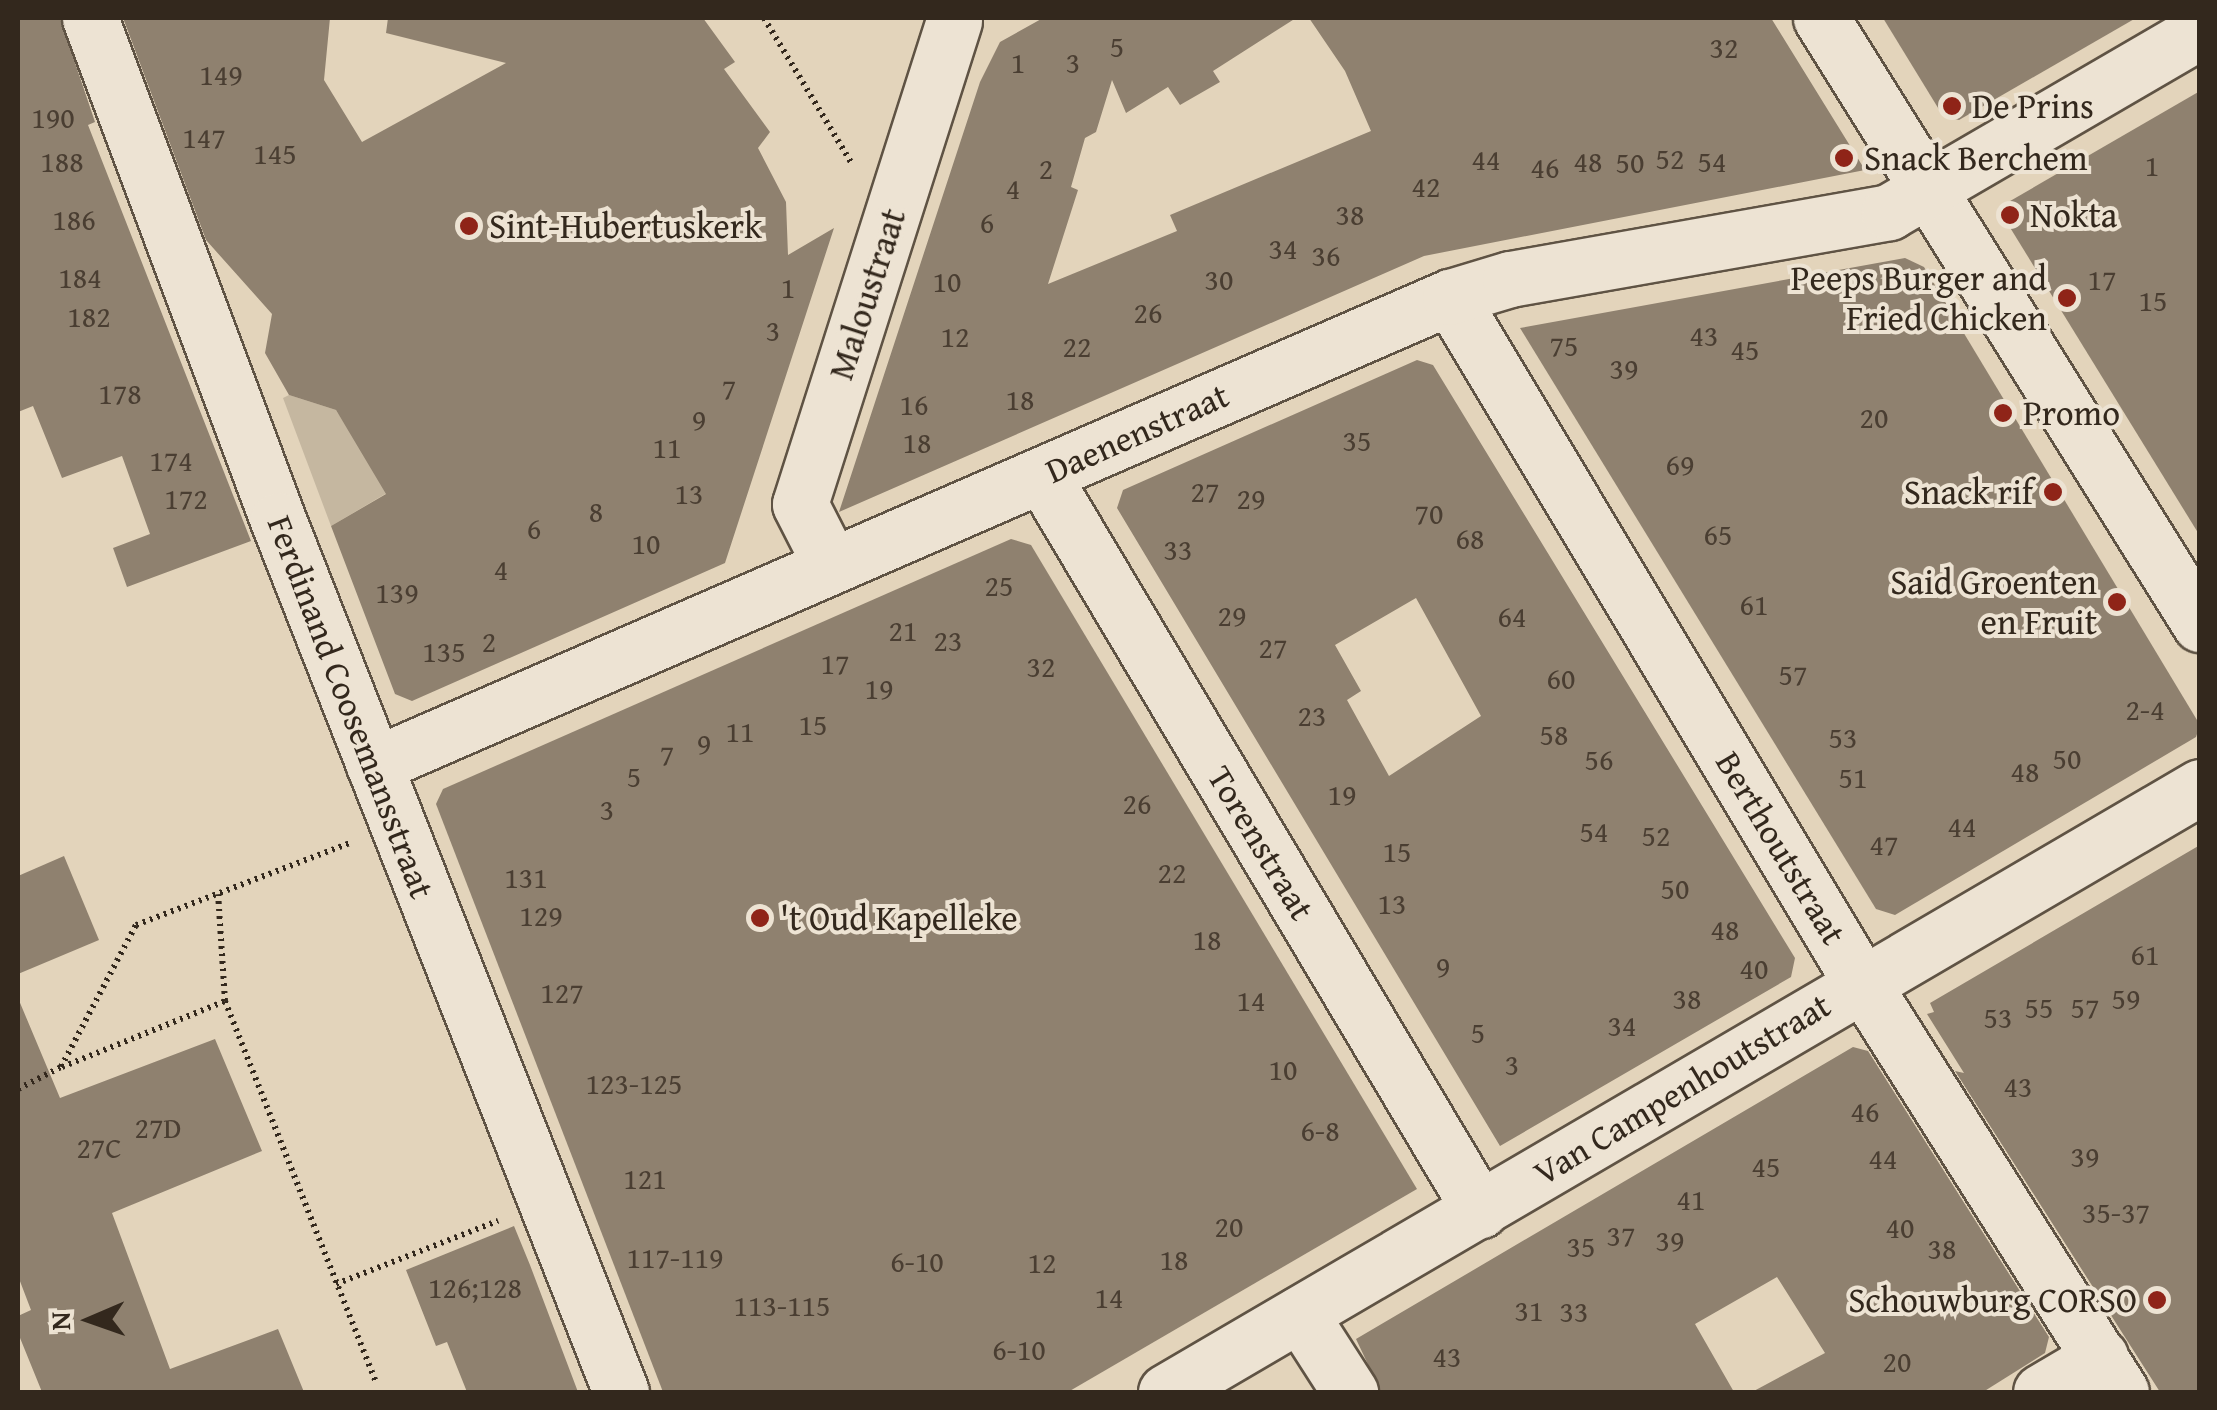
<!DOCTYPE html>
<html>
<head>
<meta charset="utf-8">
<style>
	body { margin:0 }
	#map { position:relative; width:2217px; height:1410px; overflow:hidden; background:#e3d4bb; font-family:"Gentium Book Plus",serif }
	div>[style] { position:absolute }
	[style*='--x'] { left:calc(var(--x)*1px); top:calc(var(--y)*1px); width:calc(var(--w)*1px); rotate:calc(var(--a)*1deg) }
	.green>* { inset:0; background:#c5b7a0 }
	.building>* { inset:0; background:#8f816f }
	.path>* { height:6px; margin-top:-3px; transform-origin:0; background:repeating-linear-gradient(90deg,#33281d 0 2.5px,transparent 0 7.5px) }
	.roads { filter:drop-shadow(2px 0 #5f5344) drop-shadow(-2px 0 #5f5344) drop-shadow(0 2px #5f5344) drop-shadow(0 -2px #5f5344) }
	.street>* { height:55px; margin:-27.5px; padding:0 27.5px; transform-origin:27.5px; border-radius:27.5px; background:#ede3d3 }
	.dots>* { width:28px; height:28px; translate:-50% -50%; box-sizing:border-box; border:5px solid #ede3d3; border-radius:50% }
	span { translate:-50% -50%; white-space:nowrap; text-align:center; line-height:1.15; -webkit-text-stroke:8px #ede3d3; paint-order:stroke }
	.number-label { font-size:30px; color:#4a3e32 }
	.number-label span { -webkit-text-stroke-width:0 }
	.poi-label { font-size:35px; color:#33281d }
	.left { translate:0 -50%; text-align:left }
	.right { translate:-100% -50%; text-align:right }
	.street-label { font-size:35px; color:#33281d }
	.frame { position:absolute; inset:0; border:20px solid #33281d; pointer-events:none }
	.north { position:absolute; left:40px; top:1270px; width:100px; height:100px; -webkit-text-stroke:8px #ede3d3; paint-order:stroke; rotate:268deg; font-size:28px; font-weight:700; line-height:40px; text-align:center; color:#33281d }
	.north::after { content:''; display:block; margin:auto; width:35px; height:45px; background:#33281d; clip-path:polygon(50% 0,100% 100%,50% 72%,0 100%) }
</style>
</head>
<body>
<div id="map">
	<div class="green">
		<div style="clip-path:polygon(289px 395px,336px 410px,348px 429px,468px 445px,331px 526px,283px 398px)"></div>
	</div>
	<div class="building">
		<div style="clip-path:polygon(18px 18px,60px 18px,95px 122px,88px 125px,251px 541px,127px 587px,113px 548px,150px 534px,122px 456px,62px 478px,33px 406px,18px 412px)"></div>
		<div style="clip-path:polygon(123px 18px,330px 18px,324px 80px,362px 142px,506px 63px,386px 33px,388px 18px,703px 18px,735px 62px,724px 69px,770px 132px,758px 148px,786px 202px,788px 255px,834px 228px,725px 563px,412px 701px,395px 694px,331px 526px,386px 494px,336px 410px,289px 395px,265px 353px,272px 314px,206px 240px)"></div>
		<div style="clip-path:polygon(1043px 18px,1296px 18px,1213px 71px,1220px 82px,1180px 105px,1168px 87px,1126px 113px,1112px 80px,1096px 132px,1085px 138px,1071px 187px,1078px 190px,1048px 284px,1177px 231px,1170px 215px,1371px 131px,1345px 71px,1309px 18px,1771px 18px,1865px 170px,1424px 256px,839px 512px,980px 82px,1000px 42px)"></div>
		<div style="clip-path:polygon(1883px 18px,2136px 18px,1959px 120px,1943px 116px)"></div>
		<div style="clip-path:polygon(2200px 91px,2200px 536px,1998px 208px)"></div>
		<div style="clip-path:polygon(1905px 258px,1924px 267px,2200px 725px,2196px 737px,1895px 915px,1876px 909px,1520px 328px)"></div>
		<div style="clip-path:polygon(evenodd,1417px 360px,1433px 365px,1795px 958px,1791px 977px,1500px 1146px,1117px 508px,1123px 490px,1417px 360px,1416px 598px,1481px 716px,1389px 776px,1347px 700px,1361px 691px,1335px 645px,1416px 598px)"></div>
		<div style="clip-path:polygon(1011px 539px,1031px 545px,1417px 1189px,1068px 1392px,663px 1392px,436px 804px,443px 789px)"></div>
		<div style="clip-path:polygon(2200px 845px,2200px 1392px,2160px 1392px,1955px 1071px,1964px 1073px,1927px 1014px,1934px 1012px,1930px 1003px)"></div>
		<div style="clip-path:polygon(64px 856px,99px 940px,18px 974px,18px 876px)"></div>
		<div style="clip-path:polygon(18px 998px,60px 1098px,215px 1039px,262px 1151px,112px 1213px,170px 1369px,278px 1329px,304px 1392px,42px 1392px,18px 1333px,18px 1316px,31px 1310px,18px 1276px)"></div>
		<div style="clip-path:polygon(1853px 1047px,1868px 1051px,2049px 1337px,2045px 1353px,1983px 1392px,1752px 1392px,1825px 1353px,1777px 1277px,1695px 1324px,1734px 1392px,1381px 1392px,1356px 1339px)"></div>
		<div style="clip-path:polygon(514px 1226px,530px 1265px,578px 1392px,467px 1392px,447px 1342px,436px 1346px,406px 1270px)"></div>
	</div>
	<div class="path">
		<div style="--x:764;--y:18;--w:168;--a:58.9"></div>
		<div style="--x:225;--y:1001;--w:410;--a:68.4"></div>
		<div style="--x:62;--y:1067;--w:176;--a:-22"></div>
		<div style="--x:225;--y:1001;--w:107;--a:-93.7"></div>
		<div style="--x:18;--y:1089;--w:48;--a:-27.1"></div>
		<div style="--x:61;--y:1067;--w:161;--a:-62.2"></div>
		<div style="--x:136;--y:925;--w:229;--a:-21"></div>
		<div style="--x:336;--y:1284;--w:174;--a:-21.3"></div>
	</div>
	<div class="roads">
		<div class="street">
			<div style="--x:90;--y:18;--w:536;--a:69.47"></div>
			<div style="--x:278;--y:520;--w:937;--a:68.53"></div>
			<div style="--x:1821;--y:18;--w:715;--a:57.98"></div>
			<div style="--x:1450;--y:297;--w:772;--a:59.05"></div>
			<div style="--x:1847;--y:959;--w:512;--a:57.67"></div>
			<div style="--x:1042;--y:475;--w:856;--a:59.21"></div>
			<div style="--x:830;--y:563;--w:66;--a:-117"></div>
			<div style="--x:800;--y:504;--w:507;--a:-72.32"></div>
			<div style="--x:374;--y:765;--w:1173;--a:-23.51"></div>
			<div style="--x:1450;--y:297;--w:63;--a:-16.7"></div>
			<div style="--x:1510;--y:279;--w:385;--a:-10"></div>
			<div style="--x:1889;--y:212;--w:360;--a:-30.2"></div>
			<div style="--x:1300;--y:1314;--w:93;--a:57.3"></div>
			<div style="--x:1166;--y:1392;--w:1198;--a:-30.33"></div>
			<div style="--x:2041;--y:1392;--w:69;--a:-30.7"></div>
		</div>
	</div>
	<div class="dots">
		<div style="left:1952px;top:106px;background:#8f2418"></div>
		<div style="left:1844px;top:158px;background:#8f2418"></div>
		<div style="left:2010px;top:215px;background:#8f2418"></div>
		<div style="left:469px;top:226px;background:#8f2418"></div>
		<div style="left:2067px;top:298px;background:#8f2418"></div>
		<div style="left:2003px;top:413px;background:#8f2418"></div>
		<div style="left:2053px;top:492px;background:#8f2418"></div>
		<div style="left:2117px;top:602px;background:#8f2418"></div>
		<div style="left:760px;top:918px;background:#8f2418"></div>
		<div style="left:2157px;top:1300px;background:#8f2418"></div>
	</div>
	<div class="number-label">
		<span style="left:1117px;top:46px">5</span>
		<span style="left:1724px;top:47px">32</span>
		<span style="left:1018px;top:62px">1</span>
		<span style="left:1073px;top:62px">3</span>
		<span style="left:221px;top:74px">149</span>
		<span style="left:53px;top:117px">190</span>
		<span style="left:204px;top:137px">147</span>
		<span style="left:275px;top:153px">145</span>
		<span style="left:1670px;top:158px">52</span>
		<span style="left:1486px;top:159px">44</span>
		<span style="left:62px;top:161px">188</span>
		<span style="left:1588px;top:161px">48</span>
		<span style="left:1712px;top:161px">54</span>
		<span style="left:1630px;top:162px">50</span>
		<span style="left:2152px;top:165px">1</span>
		<span style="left:1545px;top:167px">46</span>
		<span style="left:1046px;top:168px">2</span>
		<span style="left:1426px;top:186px">42</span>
		<span style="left:1013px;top:188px">4</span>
		<span style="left:1350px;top:214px">38</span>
		<span style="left:74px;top:219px">186</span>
		<span style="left:987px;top:222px">6</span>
		<span style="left:1283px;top:248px">34</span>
		<span style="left:1326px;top:255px">36</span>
		<span style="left:80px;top:277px">184</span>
		<span style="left:1219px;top:279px">30</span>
		<span style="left:2102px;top:279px">17</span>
		<span style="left:947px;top:281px">10</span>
		<span style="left:788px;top:287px">1</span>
		<span style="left:2153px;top:300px">15</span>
		<span style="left:1148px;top:312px">26</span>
		<span style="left:89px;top:316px">182</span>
		<span style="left:773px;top:330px">3</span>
		<span style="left:1704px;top:335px">43</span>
		<span style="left:955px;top:336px">12</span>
		<span style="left:1564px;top:345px">75</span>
		<span style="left:1077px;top:346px">22</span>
		<span style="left:1745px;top:349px">45</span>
		<span style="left:1624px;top:368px">39</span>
		<span style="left:729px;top:388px">7</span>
		<span style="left:120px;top:393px">178</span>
		<span style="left:1020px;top:399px">18</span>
		<span style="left:914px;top:404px">16</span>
		<span style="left:1874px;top:417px">20</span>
		<span style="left:699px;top:419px">9</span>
		<span style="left:1357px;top:440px">35</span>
		<span style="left:917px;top:442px">18</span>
		<span style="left:667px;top:447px">11</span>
		<span style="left:171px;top:460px">174</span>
		<span style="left:1680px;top:464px">69</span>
		<span style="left:1205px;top:491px">27</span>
		<span style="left:689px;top:493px">13</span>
		<span style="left:186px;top:498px">172</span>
		<span style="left:1251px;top:498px">29</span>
		<span style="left:596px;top:511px">8</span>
		<span style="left:1429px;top:513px">70</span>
		<span style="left:534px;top:528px">6</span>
		<span style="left:1718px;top:534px">65</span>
		<span style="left:1470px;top:538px">68</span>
		<span style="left:646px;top:543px">10</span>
		<span style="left:1178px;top:549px">33</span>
		<span style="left:501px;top:569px">4</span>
		<span style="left:999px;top:585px">25</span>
		<span style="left:397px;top:592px">139</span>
		<span style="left:1754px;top:604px">61</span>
		<span style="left:1232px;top:615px">29</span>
		<span style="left:1512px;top:616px">64</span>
		<span style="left:903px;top:630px">21</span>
		<span style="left:948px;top:640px">23</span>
		<span style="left:489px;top:641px">2</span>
		<span style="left:1273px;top:647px">27</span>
		<span style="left:444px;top:651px">135</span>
		<span style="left:835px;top:663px">17</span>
		<span style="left:1041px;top:666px">32</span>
		<span style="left:1793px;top:674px">57</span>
		<span style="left:1561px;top:678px">60</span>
		<span style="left:879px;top:688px">19</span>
		<span style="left:2145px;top:709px">2-4</span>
		<span style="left:1312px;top:715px">23</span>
		<span style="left:813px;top:724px">15</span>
		<span style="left:740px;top:731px">11</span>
		<span style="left:1554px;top:734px">58</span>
		<span style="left:1843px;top:737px">53</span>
		<span style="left:704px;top:743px">9</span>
		<span style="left:667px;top:754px">7</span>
		<span style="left:2067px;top:758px">50</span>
		<span style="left:1599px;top:759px">56</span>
		<span style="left:2025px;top:771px">48</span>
		<span style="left:634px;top:776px">5</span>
		<span style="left:1853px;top:777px">51</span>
		<span style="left:1342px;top:794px">19</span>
		<span style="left:1137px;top:803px">26</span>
		<span style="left:607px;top:809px">3</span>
		<span style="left:1962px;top:826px">44</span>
		<span style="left:1594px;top:831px">54</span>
		<span style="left:1656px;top:835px">52</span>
		<span style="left:1884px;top:844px">47</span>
		<span style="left:1397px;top:851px">15</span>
		<span style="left:1172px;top:872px">22</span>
		<span style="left:526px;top:877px">131</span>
		<span style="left:1675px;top:888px">50</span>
		<span style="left:1392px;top:903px">13</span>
		<span style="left:541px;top:915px">129</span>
		<span style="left:1725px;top:929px">48</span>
		<span style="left:1207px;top:939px">18</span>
		<span style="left:2145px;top:954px">61</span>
		<span style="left:1443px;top:966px">9</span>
		<span style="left:1754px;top:968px">40</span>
		<span style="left:562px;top:992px">127</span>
		<span style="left:1687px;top:998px">38</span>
		<span style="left:2126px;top:998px">59</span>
		<span style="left:1251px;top:1000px">14</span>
		<span style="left:2039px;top:1007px">55</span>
		<span style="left:2085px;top:1007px">57</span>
		<span style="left:1998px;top:1017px">53</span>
		<span style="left:1622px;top:1025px">34</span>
		<span style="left:1478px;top:1032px">5</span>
		<span style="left:1512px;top:1064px">3</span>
		<span style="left:1283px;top:1069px">10</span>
		<span style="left:634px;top:1083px">123-125</span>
		<span style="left:2018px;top:1086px">43</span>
		<span style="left:1865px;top:1111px">46</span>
		<span style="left:158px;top:1127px">27D</span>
		<span style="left:1320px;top:1130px">6-8</span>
		<span style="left:99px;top:1147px">27C</span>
		<span style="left:2085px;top:1156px">39</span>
		<span style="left:1883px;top:1158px">44</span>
		<span style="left:1766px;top:1166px">45</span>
		<span style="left:645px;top:1178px">121</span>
		<span style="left:1691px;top:1199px">41</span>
		<span style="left:2116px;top:1212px">35-37</span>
		<span style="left:1229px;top:1226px">20</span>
		<span style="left:1900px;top:1227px">40</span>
		<span style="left:1621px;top:1235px">37</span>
		<span style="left:1670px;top:1240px">39</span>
		<span style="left:1581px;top:1246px">35</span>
		<span style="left:1942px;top:1248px">38</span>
		<span style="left:675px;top:1257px">117-119</span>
		<span style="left:1174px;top:1259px">18</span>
		<span style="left:917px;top:1261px">6-10</span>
		<span style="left:1042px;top:1262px">12</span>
		<span style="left:475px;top:1287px">126;128</span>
		<span style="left:1109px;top:1297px">14</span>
		<span style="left:782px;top:1305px">113-115</span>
		<span style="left:1529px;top:1310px">31</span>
		<span style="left:1574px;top:1311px">33</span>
		<span style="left:1019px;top:1349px">6-10</span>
		<span style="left:1447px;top:1356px">43</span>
		<span style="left:1897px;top:1361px">20</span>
	</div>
	<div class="poi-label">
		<span class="left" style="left:1972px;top:106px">De Prins</span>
		<span class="left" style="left:1864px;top:158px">Snack Berchem</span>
		<span class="left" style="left:2030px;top:215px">Nokta</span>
		<span class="left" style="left:489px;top:226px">Sint-Hubertuskerk</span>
		<span class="right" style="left:2047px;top:298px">Peeps Burger and<br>Fried Chicken</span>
		<span class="left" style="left:2023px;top:413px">Promo</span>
		<span class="right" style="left:2033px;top:492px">Snack rif</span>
		<span class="right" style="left:2097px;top:602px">Said Groenten<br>en Fruit</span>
		<span class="left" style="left:780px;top:918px">'t Oud Kapelleke</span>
		<span class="right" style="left:2137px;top:1300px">Schouwburg CORSO</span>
	</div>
	<div class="street-label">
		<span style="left:867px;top:294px;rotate:-72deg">Maloustraat</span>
		<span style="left:1137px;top:433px;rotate:-24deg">Daenenstraat</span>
		<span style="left:351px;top:707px;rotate:69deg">Ferdinand Coosemansstraat</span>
		<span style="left:1261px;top:843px;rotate:59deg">Torenstraat</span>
		<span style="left:1781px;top:848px;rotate:59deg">Berthoutstraat</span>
		<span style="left:1682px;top:1089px;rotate:-31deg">Van Campenhoutstraat</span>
	</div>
	<div class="frame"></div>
	<div class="north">N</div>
</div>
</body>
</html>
